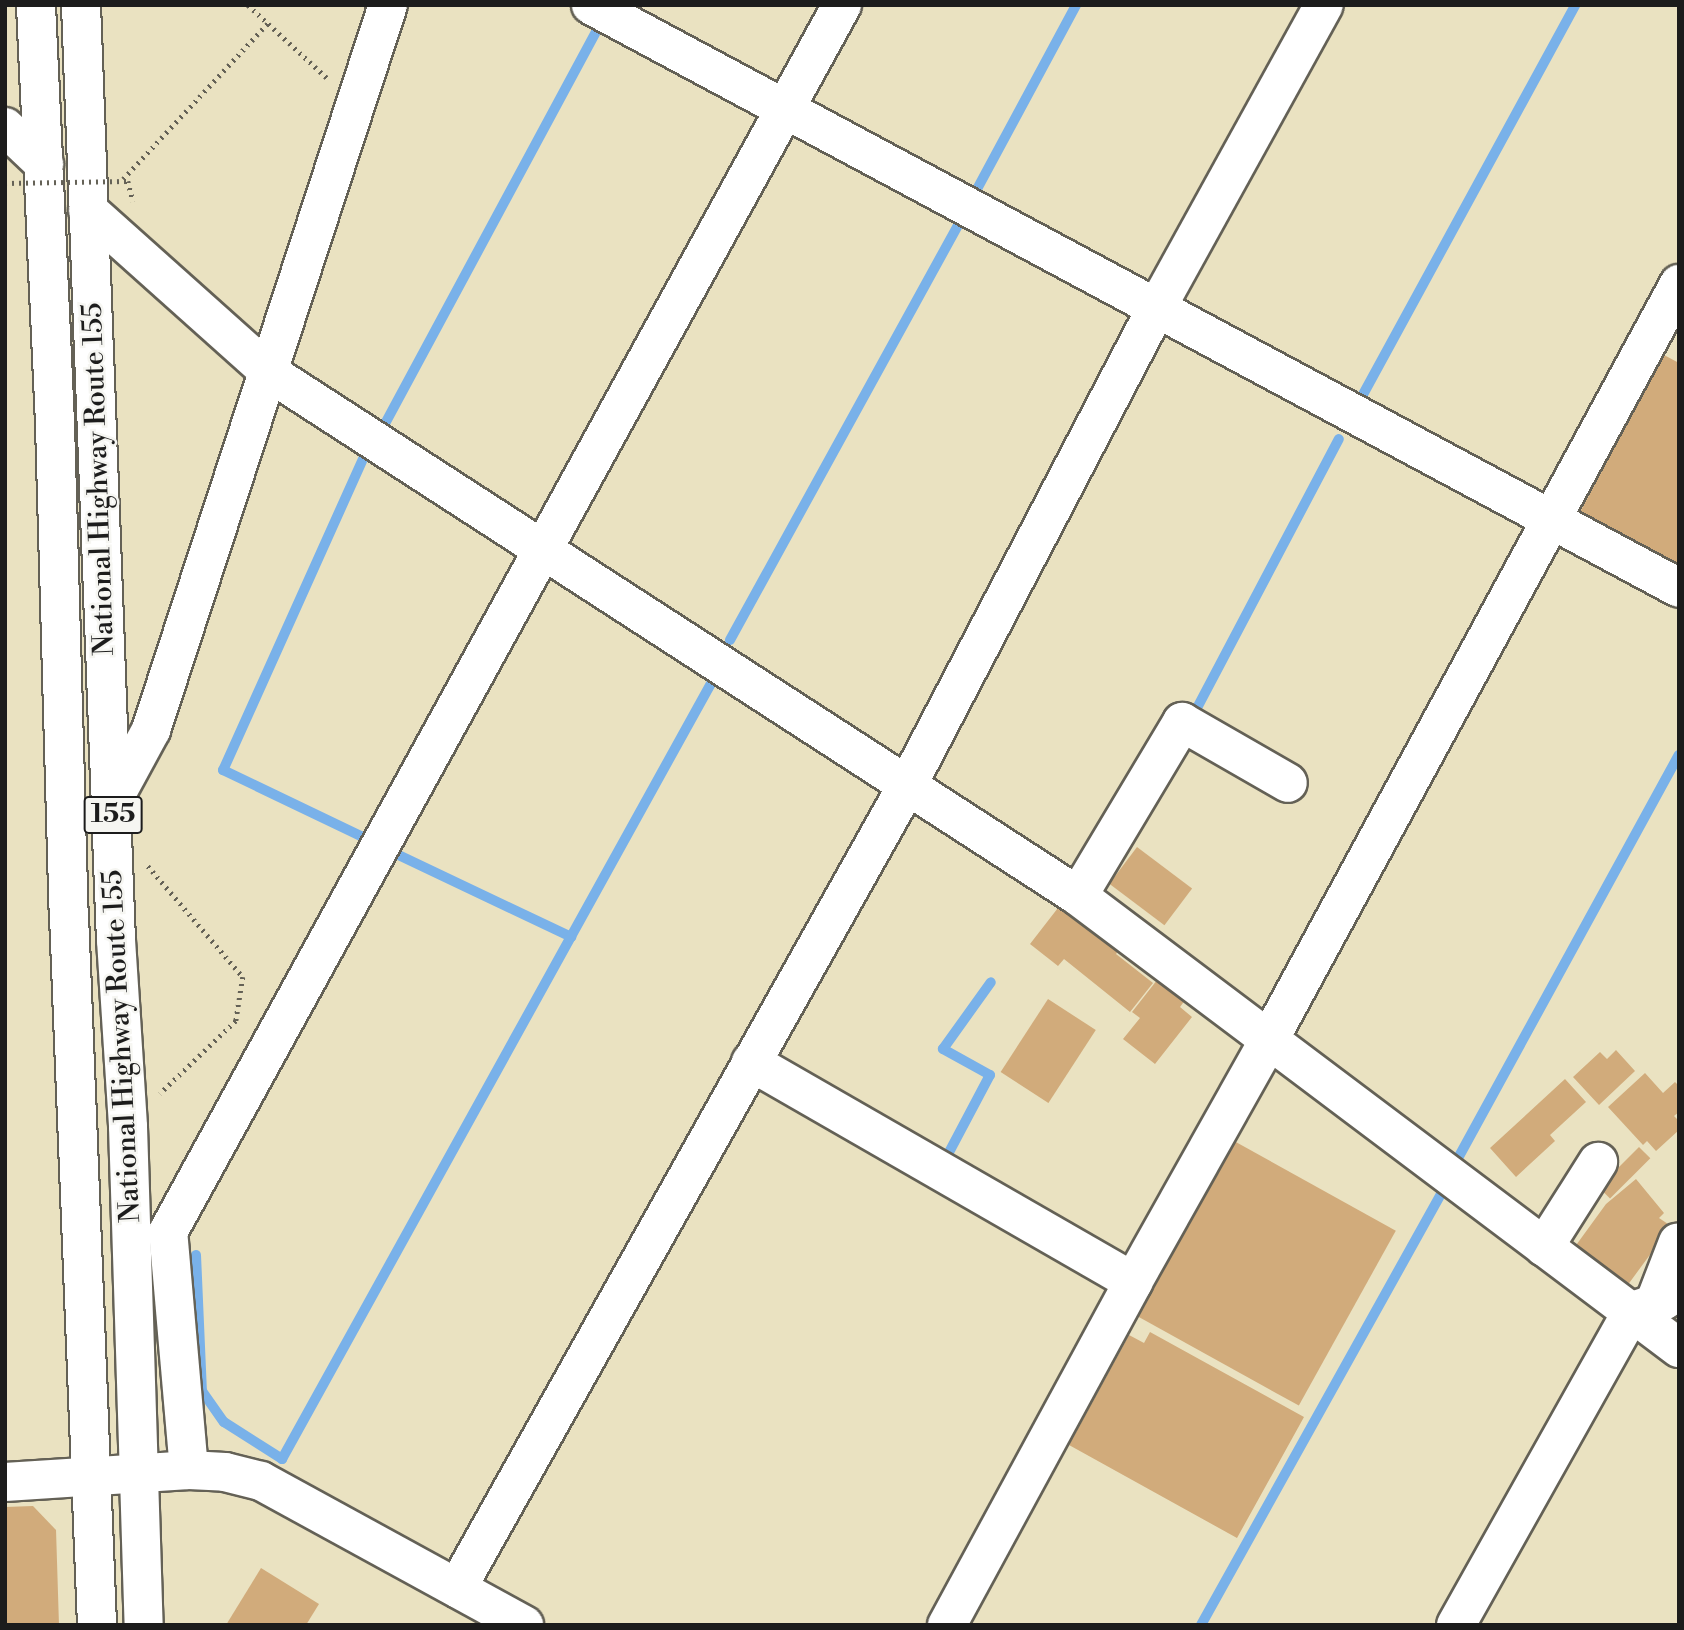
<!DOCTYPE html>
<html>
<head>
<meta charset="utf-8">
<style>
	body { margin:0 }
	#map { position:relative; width:1684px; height:1630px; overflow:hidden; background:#eae2c1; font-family:"Libre Bodoni",serif }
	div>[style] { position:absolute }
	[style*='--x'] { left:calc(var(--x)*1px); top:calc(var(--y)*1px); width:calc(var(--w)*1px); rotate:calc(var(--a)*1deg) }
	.stream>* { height:10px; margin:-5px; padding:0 5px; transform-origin:5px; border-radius:5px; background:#79b1e9 }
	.building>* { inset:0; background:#d1ab7b; transform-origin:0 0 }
	.path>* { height:4.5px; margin-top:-2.25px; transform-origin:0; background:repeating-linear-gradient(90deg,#646156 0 2px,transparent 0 7px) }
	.roads { filter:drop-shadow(2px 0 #646156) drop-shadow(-2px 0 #646156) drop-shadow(0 2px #646156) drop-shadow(0 -2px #646156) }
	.minor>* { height:38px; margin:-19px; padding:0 19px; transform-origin:19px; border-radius:19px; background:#fff }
	.highway>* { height:38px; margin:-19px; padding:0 19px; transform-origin:19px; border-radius:19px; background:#fff }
	.path-bridge>* { height:4.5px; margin-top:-2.25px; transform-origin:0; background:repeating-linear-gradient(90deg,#646156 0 2px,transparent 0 7px) }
	span { translate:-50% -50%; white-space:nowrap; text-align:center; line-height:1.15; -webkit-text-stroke:5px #f6f6f2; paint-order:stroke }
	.shield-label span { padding:2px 5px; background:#f6f6f2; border:2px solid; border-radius:5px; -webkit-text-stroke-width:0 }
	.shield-label { font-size:26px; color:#1c1c1c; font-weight:700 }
	.street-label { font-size:28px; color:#1c1c1c }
	.frame { position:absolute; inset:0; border:7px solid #1c1c1c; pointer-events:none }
</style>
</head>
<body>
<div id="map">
	<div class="stream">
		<div style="--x:976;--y:191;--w:211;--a:-61.7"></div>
		<div style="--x:1360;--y:400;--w:450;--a:-61.4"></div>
		<div style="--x:380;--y:433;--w:468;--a:-61.7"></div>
		<div style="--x:367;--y:450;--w:351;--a:114.2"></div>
		<div style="--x:223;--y:770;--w:162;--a:25.6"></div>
		<div style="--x:730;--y:640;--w:482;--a:-61.2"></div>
		<div style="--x:1197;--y:708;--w:304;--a:-62.2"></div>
		<div style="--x:388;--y:850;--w:203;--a:25.4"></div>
		<div style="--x:946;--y:1158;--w:94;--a:-62.1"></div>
		<div style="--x:990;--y:1075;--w:54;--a:-151"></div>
		<div style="--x:943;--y:1049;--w:82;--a:-54.4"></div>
		<div style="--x:1457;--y:1160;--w:462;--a:-61.3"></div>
		<div style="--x:196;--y:1255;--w:136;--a:87.5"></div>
		<div style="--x:202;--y:1391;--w:38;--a:55"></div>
		<div style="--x:224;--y:1422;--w:69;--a:32.5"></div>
		<div style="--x:282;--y:1459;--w:890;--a:-61.05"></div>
		<div style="--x:1201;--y:1625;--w:504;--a:-60.89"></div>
	</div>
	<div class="building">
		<div style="clip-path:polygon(1664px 355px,1679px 363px,1679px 567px,1579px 514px)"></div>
		<div style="left:1137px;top:847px;width:69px;height:46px;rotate:37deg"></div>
		<div style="clip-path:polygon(1061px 904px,1119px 950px,1116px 954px,1153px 983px,1130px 1012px,1064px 959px,1058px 966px,1030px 944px)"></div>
		<div style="clip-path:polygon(1161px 975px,1188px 996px,1180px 1007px,1192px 1017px,1155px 1064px,1123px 1039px,1140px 1018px,1132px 1012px)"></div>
		<div style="left:1048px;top:999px;width:57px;height:87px;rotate:33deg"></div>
		<div style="clip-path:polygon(1616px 1050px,1635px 1071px,1599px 1105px,1573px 1077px,1600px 1052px,1607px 1059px)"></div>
		<div style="clip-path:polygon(1645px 1073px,1663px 1093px,1675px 1082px,1679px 1086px,1679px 1112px,1674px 1116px,1679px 1121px,1679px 1130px,1656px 1151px,1647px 1141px,1643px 1145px,1608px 1107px)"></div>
		<div style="clip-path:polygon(1565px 1079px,1586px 1102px,1550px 1135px,1555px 1141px,1516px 1177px,1490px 1148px)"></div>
		<div style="left:1234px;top:1141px;width:185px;height:200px;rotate:29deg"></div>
		<div style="left:1639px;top:1147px;width:16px;height:57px;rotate:45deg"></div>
		<div style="clip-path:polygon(1636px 1179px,1664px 1213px,1659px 1218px,1671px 1226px,1627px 1286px,1574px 1248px,1606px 1204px)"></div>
		<div style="clip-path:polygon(1150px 1332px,1304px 1417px,1237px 1538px,1069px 1445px,1129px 1335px,1144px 1343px)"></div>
		<div style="clip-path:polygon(33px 1506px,56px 1530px,59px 1625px,5px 1625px,5px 1507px)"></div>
		<div style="clip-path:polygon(261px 1568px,319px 1604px,306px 1625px,226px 1625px)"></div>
	</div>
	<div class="path">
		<div style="--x:248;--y:5;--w:108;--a:42.7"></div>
		<div style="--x:123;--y:179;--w:213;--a:-47.1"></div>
		<div style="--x:128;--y:181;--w:21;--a:76"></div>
		<div style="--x:148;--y:866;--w:146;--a:49.4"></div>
		<div style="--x:243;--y:977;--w:45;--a:99"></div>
		<div style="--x:236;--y:1021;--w:105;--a:136.2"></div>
	</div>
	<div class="roads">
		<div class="minor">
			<div style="--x:591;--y:5;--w:1234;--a:28.18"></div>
			<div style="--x:5;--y:127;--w:54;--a:43.5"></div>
			<div style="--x:88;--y:210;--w:244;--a:41.8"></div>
			<div style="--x:270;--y:373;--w:962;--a:32.91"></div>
			<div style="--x:1078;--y:896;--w:752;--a:36.95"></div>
			<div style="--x:113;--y:800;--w:80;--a:-61.5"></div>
			<div style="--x:151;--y:730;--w:763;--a:-71.9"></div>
			<div style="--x:1078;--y:896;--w:203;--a:-59.1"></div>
			<div style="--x:1182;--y:722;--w:122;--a:29.9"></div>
			<div style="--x:751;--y:1062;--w:441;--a:29.9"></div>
			<div style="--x:1544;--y:1247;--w:101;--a:-57.6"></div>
			<div style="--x:1654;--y:1304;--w:66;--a:-68.8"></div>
			<div style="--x:189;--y:1470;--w:239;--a:-95"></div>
			<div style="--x:168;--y:1232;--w:1400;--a:-61.22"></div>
			<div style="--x:5;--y:1482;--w:184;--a:-3.7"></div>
			<div style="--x:189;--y:1470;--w:36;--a:3"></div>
			<div style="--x:225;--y:1472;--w:37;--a:14"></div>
			<div style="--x:261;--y:1481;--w:300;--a:28.7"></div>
			<div style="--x:457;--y:1588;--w:922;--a:-60.71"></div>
			<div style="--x:908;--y:784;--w:536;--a:-62.43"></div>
			<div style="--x:1156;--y:309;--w:347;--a:-61.1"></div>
			<div style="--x:947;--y:1625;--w:390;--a:-61.5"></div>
			<div style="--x:1133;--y:1282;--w:280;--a:-60.7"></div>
			<div style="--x:1270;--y:1038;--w:858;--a:-61.52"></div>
			<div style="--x:1456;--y:1625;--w:360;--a:-60.7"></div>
			<div style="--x:1632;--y:1311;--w:33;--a:-18"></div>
			<div style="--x:1663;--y:1301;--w:19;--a:-32"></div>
		</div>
		<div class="highway">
			<div style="--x:36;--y:5;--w:419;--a:87.4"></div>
			<div style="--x:55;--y:424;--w:491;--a:88.4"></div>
			<div style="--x:69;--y:915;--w:711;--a:87.74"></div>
			<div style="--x:81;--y:5;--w:936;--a:87.86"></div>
			<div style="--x:116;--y:940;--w:187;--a:86.3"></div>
			<div style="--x:128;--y:1127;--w:498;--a:88.2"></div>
		</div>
	</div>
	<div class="path-bridge">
		<div style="--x:5;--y:183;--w:123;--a:-0.9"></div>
	</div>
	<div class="shield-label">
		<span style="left:113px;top:815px">155</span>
	</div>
	<div class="street-label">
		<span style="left:99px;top:479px;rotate:-92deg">National Highway Route 155</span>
		<span style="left:122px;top:1046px;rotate:-93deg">National Highway Route 155</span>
	</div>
	<div class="frame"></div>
</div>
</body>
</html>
